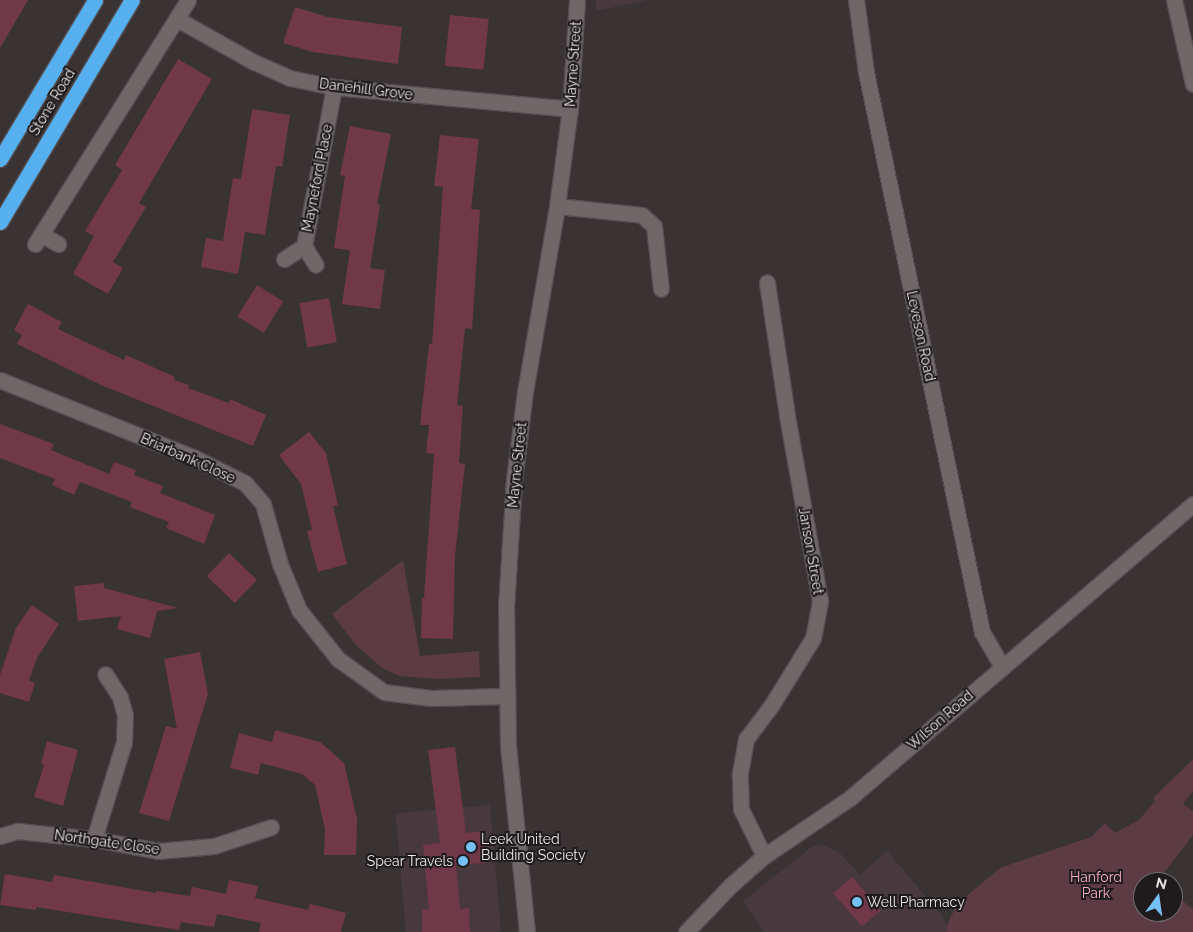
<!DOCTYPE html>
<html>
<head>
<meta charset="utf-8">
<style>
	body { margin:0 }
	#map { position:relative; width:1193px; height:932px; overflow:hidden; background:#3a3334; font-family:Raleway,sans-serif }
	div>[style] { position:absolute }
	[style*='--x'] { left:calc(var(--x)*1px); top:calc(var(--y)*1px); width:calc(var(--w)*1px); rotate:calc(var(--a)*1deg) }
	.built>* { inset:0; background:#47393d; transform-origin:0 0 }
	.green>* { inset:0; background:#5d3b44 }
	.building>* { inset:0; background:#703849; transform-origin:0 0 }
	.roads { filter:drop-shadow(1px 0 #554f51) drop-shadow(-1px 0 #554f51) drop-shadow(0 1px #554f51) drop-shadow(0 -1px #554f51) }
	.minor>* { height:15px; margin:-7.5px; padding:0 7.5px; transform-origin:7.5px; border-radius:7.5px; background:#6f6768 }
	.highway>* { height:15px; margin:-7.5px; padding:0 7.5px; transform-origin:7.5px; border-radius:7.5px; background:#56b0ef }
	.dots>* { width:14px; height:14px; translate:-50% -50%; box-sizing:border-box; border:2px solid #1f1b1c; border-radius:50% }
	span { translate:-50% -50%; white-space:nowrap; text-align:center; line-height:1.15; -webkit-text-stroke:4px #1f1b1c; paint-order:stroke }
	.street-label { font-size:14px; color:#eae5e6 }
	.poi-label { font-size:14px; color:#eae5e6 }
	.left { translate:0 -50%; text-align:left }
	.right { translate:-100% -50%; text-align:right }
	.park-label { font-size:14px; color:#f6adc1 }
	.north { position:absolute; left:1133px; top:872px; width:50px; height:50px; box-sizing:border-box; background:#1f1b1c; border:1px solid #706c6d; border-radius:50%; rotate:14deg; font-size:14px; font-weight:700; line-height:20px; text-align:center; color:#eae5e6 }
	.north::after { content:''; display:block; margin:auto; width:18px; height:22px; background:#75c0f6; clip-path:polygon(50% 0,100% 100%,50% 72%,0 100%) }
</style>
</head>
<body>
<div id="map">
	<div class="built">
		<div style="clip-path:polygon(596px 0,647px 0,596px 11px)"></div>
		<div style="left:490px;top:805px;width:127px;height:95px;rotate:85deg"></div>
		<div style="clip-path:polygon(823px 845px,839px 852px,860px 875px,887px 851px,940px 913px,947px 925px,947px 932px,764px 932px,743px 901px,813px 846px)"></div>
	</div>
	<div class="green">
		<div style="clip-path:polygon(403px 560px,420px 656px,479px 651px,480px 677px,437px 679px,400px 676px,382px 668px,356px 645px,332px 614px)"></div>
		<div style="clip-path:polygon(1193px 759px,1193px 791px,1183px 804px,1193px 811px,1193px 835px,1157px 882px,1143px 882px,1143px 912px,1173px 912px,1173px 894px,1193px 909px,1193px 932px,947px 932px,947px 925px,957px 904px,1000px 868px,1091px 837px,1105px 823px,1115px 833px,1139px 820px,1155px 801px,1153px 798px)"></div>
	</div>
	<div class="building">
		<div style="clip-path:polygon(0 0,28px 0,0 48px)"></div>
		<div style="clip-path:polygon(295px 7px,327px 17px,402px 27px,398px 64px,313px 52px,283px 43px)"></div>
		<div style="left:450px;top:15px;width:39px;height:51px;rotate:6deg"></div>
		<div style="clip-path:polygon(178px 59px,212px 79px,139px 203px,146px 207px,113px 262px,123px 268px,108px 294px,73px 274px,94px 236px,85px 231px,122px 170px,115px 165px)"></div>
		<div style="clip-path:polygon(252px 109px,290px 115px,282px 167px,276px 166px,265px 235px,245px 232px,238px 274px,201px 267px,206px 238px,223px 241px,233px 178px,241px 179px)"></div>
		<div style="clip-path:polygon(350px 126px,391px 134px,377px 204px,380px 205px,370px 268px,385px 270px,380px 309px,342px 304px,350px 250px,334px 248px,345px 176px,340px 175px)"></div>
		<div style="clip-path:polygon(440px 135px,479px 139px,471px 209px,480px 210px,472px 329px,465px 328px,457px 405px,463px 406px,459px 463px,465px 464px,455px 556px,453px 639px,421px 638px,422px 598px,424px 598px,434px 454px,426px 453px,429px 425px,420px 425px,429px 344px,432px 344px,443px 187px,434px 186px)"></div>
		<div style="left:257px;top:285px;width:31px;height:37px;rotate:32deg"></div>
		<div style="left:329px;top:298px;width:45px;height:30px;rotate:80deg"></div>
		<div style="clip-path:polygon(28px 304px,62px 322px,58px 329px,124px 360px,126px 355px,175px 377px,174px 380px,189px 385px,188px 388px,229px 403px,230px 399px,266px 415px,253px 446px,101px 385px,17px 344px,22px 335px,14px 330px)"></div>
		<div style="clip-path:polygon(0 424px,54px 444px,51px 450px,109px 474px,114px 462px,136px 470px,134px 475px,163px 486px,160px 493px,215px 515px,204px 544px,166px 528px,169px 522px,130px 507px,132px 502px,80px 482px,74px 495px,52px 485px,55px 479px,0 458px)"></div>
		<div style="clip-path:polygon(309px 432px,326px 453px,338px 505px,333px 506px,347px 564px,318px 572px,307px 531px,312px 530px,301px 484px,279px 455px)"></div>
		<div style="left:229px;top:553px;width:39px;height:32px;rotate:44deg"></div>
		<div style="clip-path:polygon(104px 583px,104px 588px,178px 608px,157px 611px,150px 638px,117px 629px,121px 616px,78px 621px,74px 586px)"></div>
		<div style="clip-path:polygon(32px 605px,59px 624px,37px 658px,29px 680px,35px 683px,29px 702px,0 693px,0 675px,16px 628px)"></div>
		<div style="clip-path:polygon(200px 652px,208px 694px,169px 821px,139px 813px,166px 726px,177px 729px,164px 659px)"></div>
		<div style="clip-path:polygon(275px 730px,320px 742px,344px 763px,357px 819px,356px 855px,324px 855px,325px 829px,315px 785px,302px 774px,261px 763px,258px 775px,230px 768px,239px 733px,272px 742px)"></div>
		<div style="clip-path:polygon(47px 741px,78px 750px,63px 806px,34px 797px,44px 765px,41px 764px)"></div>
		<div style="clip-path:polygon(455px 747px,466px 833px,483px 831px,485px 863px,456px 865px,460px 909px,469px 908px,470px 932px,422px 932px,422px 910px,429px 909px,423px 845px,440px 843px,428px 750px)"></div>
		<div style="clip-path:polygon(5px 874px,52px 882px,54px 875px,156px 893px,156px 891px,190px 896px,192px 887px,226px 894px,229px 880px,258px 886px,255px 898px,308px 910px,310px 904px,346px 913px,341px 932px,259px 932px,261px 923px,217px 914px,214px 927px,181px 922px,179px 930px,36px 907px,36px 910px,0 905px)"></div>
		<div style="left:852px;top:877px;width:44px;height:25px;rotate:49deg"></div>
	</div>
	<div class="roads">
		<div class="minor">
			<div style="--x:856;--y:0;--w:73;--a:82.1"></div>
			<div style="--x:866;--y:72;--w:572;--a:78.3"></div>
			<div style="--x:982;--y:632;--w:39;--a:60"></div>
			<div style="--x:1174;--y:0;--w:86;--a:77.3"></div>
			<div style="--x:177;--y:19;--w:88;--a:29.2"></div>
			<div style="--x:254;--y:62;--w:39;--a:24"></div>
			<div style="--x:290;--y:78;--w:45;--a:11.6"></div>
			<div style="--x:334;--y:87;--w:237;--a:5.3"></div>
			<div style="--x:557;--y:206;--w:85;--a:6"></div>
			<div style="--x:642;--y:215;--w:16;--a:43"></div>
			<div style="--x:654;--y:226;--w:63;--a:83.7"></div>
			<div style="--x:41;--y:234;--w:20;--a:30"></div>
			<div style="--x:35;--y:244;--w:288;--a:-57.9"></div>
			<div style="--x:304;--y:246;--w:22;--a:58"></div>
			<div style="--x:284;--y:259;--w:24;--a:-33"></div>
			<div style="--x:304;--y:246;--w:162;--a:-79.3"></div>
			<div style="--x:0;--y:380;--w:208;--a:21.8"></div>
			<div style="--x:193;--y:457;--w:58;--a:26.6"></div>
			<div style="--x:245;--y:483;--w:28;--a:49"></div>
			<div style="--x:263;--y:504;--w:62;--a:74.2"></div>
			<div style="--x:280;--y:564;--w:50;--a:67.6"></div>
			<div style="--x:299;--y:610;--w:63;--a:51.5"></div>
			<div style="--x:338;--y:659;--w:57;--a:35.7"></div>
			<div style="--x:384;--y:692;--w:47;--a:7.3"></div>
			<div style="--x:431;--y:698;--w:75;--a:-1.5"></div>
			<div style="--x:0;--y:836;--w:19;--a:-16"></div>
			<div style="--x:18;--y:831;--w:76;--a:6"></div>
			<div style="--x:94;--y:839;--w:65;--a:10.6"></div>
			<div style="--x:158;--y:851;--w:56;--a:-5.1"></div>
			<div style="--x:214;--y:846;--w:60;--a:-18.4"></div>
			<div style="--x:94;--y:839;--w:102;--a:-72.8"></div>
			<div style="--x:124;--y:742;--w:27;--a:-88"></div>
			<div style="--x:125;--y:715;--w:19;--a:-106"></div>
			<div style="--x:120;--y:697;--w:27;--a:-123"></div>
			<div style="--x:764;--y:856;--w:52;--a:-116.1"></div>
			<div style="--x:741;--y:809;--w:36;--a:-92"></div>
			<div style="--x:740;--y:773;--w:35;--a:-80"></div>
			<div style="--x:746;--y:739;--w:41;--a:-52.9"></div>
			<div style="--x:771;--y:706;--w:80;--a:-58.3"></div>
			<div style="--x:813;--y:638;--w:38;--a:-79"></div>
			<div style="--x:820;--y:601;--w:189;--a:-100.1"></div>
			<div style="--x:787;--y:415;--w:134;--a:-98.6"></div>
			<div style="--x:527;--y:932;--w:188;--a:-95.8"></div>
			<div style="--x:508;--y:745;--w:138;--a:-90.8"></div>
			<div style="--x:506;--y:607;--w:127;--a:-86.4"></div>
			<div style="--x:514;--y:480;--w:89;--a:-82.9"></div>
			<div style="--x:525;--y:392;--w:189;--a:-80.2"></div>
			<div style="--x:557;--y:206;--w:98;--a:-82.4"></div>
			<div style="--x:570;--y:109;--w:109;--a:-86.3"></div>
			<div style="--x:686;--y:932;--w:64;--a:-46.3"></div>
			<div style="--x:730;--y:886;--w:45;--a:-41.4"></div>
			<div style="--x:764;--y:856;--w:104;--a:-34"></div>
			<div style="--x:850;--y:798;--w:452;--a:-40.6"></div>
		</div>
		<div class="highway">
			<div style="--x:0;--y:159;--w:185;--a:-59.1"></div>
			<div style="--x:0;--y:222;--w:258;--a:-59.3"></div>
		</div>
	</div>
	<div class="dots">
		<div style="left:471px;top:847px;background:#75c0f6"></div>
		<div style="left:463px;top:861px;background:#75c0f6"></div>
		<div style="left:857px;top:902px;background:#75c0f6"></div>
	</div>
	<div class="street-label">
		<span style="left:573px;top:64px;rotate:-86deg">Mayne Street</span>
		<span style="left:366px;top:89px;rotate:7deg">Danehill Grove</span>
		<span style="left:52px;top:102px;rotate:-59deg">Stone Road</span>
		<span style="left:317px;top:178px;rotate:-79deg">Mayneford Place</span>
		<span style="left:921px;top:336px;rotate:78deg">Leveson Road</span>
		<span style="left:188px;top:458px;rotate:24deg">Briarbank Close</span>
		<span style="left:517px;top:465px;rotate:-84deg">Mayne Street</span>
		<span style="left:811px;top:551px;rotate:80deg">Janson Street</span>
		<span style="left:940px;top:720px;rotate:-41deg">Wilson Road</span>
		<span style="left:107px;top:842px;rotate:8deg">Northgate Close</span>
	</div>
	<div class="poi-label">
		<span class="left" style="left:481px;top:847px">Leek United<br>Building Society</span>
		<span class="right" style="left:453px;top:861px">Spear Travels</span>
		<span class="left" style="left:867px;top:902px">Well Pharmacy</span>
	</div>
	<div class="park-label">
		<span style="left:1096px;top:885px">Hanford<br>Park</span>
	</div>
	<div class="north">N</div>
</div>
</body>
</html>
